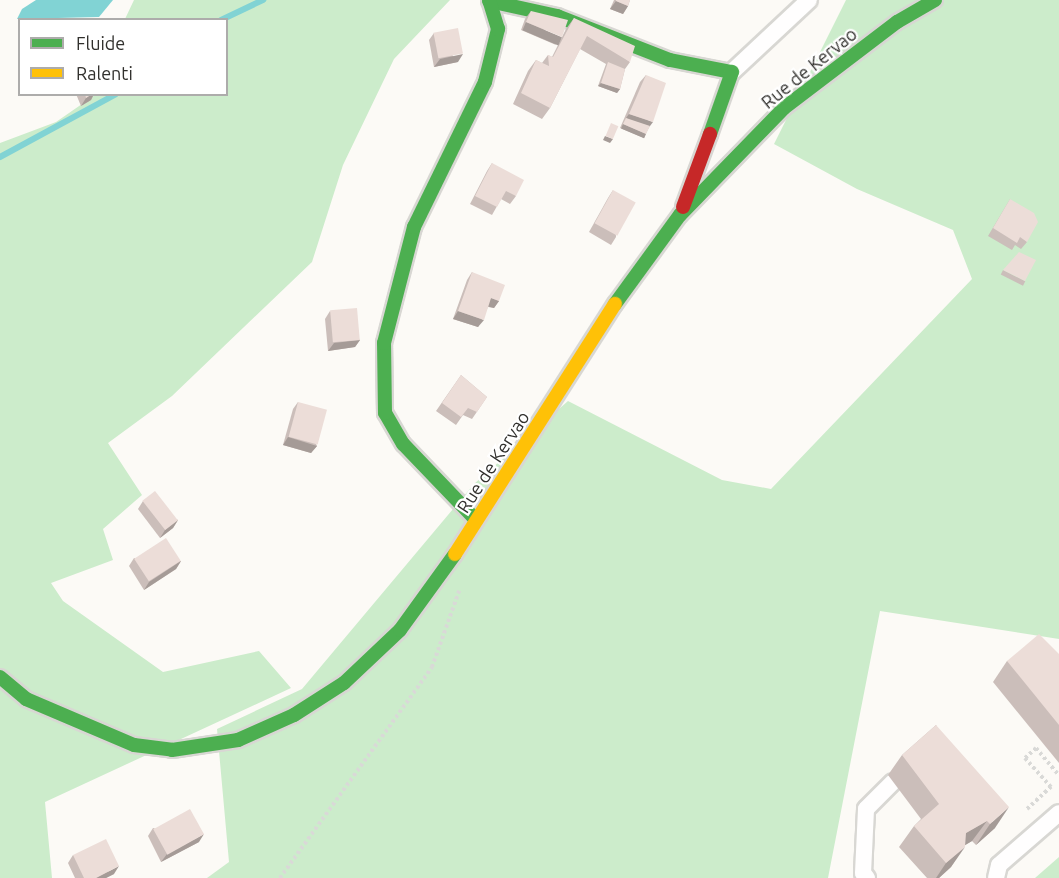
<!DOCTYPE html>
<html>
<head>
<meta charset="utf-8">
<style>
	body { margin:0 }
	#map { position:relative; width:1059px; height:878px; overflow:hidden; background:#fcfaf6; font-family:Ubuntu,sans-serif }
	div>[style] { position:absolute }
	[style*='--x'] { left:calc(var(--x)*1px); top:calc(var(--y)*1px); width:calc(var(--w)*1px); rotate:calc(var(--a)*1deg) }
	.green>* { inset:0; background:#cceccb }
	.water>* { inset:0; background:#81d3d4 }
	.stream>* { height:6px; margin:-3px; padding:0 3px; transform-origin:3px; border-radius:3px; background:#81d3d4 }
	.path>* { height:4px; margin-top:-2px; transform-origin:0; background:repeating-linear-gradient(90deg,#d9d9d7 0 3px,transparent 0 6px) }
	.roads { filter:drop-shadow(2px 0 #d8d7d3) drop-shadow(-2px 0 #d8d7d3) drop-shadow(0 2px #d8d7d3) drop-shadow(0 -2px #d8d7d3) }
	.street>* { height:16px; margin:-8px; padding:0 8px; transform-origin:8px; border-radius:8px; background:#fffefe }
	.fast>* { height:14px; margin:-7px; padding:0 7px; transform-origin:7px; border-radius:7px; background:#4caf50 }
	.slow>* { height:14px; margin:-7px; padding:0 7px; transform-origin:7px; border-radius:7px; background:#ffc107 }
	.jam>* { height:14px; margin:-7px; padding:0 7px; transform-origin:7px; border-radius:7px; background:#c62828 }
	.wall>* { inset:0; background:#cbbeba; transform-origin:0 0 }
	.shaded-wall>* { inset:0; background:#a59b97; transform-origin:0 0 }
	.building>* { inset:0; background:#ecddd8; transform-origin:0 0 }
	span { translate:-50% -50%; white-space:nowrap; text-align:center; line-height:1.15; -webkit-text-stroke:4.5px #fff; paint-order:stroke }
	.street-label { font-size:18px; color:#31302d }
	.legend { position:absolute; left:18px; top:18px; width:210px; height:78px; box-sizing:border-box; background:#fff; border:2px solid #adacab; margin:0; padding:8px 10px; list-style:none; font-size:18px; color:#31302d }
	.legend li { display:flex; align-items:center; gap:12px; height:30px }
	.legend b { width:30px; border:2px solid #adacab }
</style>
</head>
<body>
<div id="map">
	<div class="green">
		<div style="clip-path:polygon(134px 0,450px 0,394px 59px,343px 165px,312px 262px,172px 396px,108px 443px,142px 495px,103px 529px,113px 560px,51px 583px,63px 601px,163px 672px,259px 651px,291px 688px,45px 802px,52px 878px,0 878px,0 143px,56px 122px,95px 95px,226px 94px,226px 20px,125px 19px)"></div>
		<div style="clip-path:polygon(846px 0,1059px 0,1059px 639px,880px 611px,828px 878px,207px 878px,229px 862px,217px 729px,302px 689px,474px 484px,568px 401px,722px 480px,771px 489px,972px 279px,953px 230px,857px 189px,774px 144px)"></div>
		<div style="clip-path:polygon(1059px 857px,1059px 878px,1035px 878px)"></div>
	</div>
	<div class="water">
		<div style="clip-path:polygon(36px 0,113px 0,99px 17px,17px 19px,22px 9px)"></div>
	</div>
	<div class="stream">
		<div style="--x:221;--y:20;--w:47;--a:-25.5"></div>
		<div style="--x:0;--y:157;--w:132;--a:-28.5"></div>
	</div>
	<div class="path">
		<div style="--x:1027;--y:809;--w:33;--a:-43"></div>
		<div style="--x:1051;--y:787;--w:39;--a:-132"></div>
		<div style="--x:1025;--y:758;--w:15;--a:-42"></div>
		<div style="--x:1036;--y:748;--w:35;--a:50"></div>
		<div style="--x:280;--y:878;--w:260;--a:-54.2"></div>
		<div style="--x:432;--y:667;--w:81;--a:-70.4"></div>
	</div>
	<div class="roads">
		<div class="street">
			<div style="--x:732;--y:72;--w:105;--a:-43.1"></div>
			<div style="--x:867;--y:878;--w:6;--a:-129"></div>
			<div style="--x:863;--y:873;--w:64;--a:-87.3"></div>
			<div style="--x:866;--y:809;--w:38;--a:-45"></div>
			<div style="--x:996;--y:878;--w:13;--a:-77"></div>
			<div style="--x:999;--y:865;--w:79;--a:-40.9"></div>
		</div>
		<div class="fast">
			<div style="--x:489;--y:1;--w:70;--a:12.4"></div>
			<div style="--x:557;--y:16;--w:121;--a:21.3"></div>
			<div style="--x:670;--y:60;--w:63;--a:11"></div>
			<div style="--x:732;--y:72;--w:66;--a:109.5"></div>
			<div style="--x:615;--y:304;--w:110;--a:-53.9"></div>
			<div style="--x:680;--y:215;--w:149;--a:-45.8"></div>
			<div style="--x:784;--y:108;--w:142;--a:-37.3"></div>
			<div style="--x:897;--y:22;--w:44;--a:-30.1"></div>
			<div style="--x:476;--y:520;--w:105;--a:-133.8"></div>
			<div style="--x:403;--y:444;--w:36;--a:-120"></div>
			<div style="--x:385;--y:413;--w:70;--a:-90.8"></div>
			<div style="--x:384;--y:343;--w:120;--a:-75.5"></div>
			<div style="--x:414;--y:227;--w:161;--a:-63.9"></div>
			<div style="--x:485;--y:82;--w:55;--a:-76.2"></div>
			<div style="--x:498;--y:29;--w:30;--a:-107"></div>
			<div style="--x:0;--y:677;--w:34;--a:40"></div>
			<div style="--x:26;--y:699;--w:117;--a:23.1"></div>
			<div style="--x:134;--y:745;--w:38;--a:7"></div>
			<div style="--x:172;--y:750;--w:67;--a:-8.6"></div>
			<div style="--x:238;--y:740;--w:61;--a:-24.1"></div>
			<div style="--x:294;--y:715;--w:59;--a:-32.6"></div>
			<div style="--x:344;--y:683;--w:77;--a:-43.4"></div>
			<div style="--x:400;--y:630;--w:94;--a:-54.1"></div>
		</div>
		<div class="slow">
			<div style="--x:455;--y:554;--w:297;--a:-57.4"></div>
		</div>
		<div class="jam">
			<div style="--x:683;--y:207;--w:78;--a:-69.7"></div>
		</div>
	</div>
	<div class="wall">
		<div style="clip-path:polygon(614px 0,630px 0,628px 6px,623px 14px,610px 9px)"></div>
		<div style="clip-path:polygon(531px 11px,556px 45px,521px 30px,525px 19px)"></div>
		<div style="clip-path:polygon(574px 18px,630px 62px,625px 69px,620px 89px,617px 93px,598px 86px,606px 64px,580px 49px,550px 108px,542px 119px,513px 104px,528px 71px,536px 60px,542px 63px,548px 55px,552px 57px,566px 29px)"></div>
		<div style="clip-path:polygon(434px 33px,458px 62px,434px 67px,429px 40px)"></div>
		<div style="clip-path:polygon(646px 75px,649px 127px,644px 138px,620px 128px,640px 82px)"></div>
		<div style="clip-path:polygon(76px 94px,94px 94px,91px 100px,81px 106px)"></div>
		<div style="clip-path:polygon(492px 163px,516px 196px,510px 204px,501px 199px,492px 215px,470px 204px,487px 171px)"></div>
		<div style="clip-path:polygon(613px 190px,616px 237px,611px 245px,589px 232px,608px 198px)"></div>
		<div style="clip-path:polygon(1010px 199px,1027px 242px,1021px 249px,1015px 245px,1012px 250px,988px 236px)"></div>
		<div style="left:1003px;top:270px;width:25px;height:5px;rotate:27deg"></div>
		<div style="clip-path:polygon(472px 272px,499px 301px,494px 308px,488px 307px,478px 327px,453px 319px,467px 280px)"></div>
		<div style="clip-path:polygon(330px 311px,360px 340px,355px 347px,328px 351px,325px 319px)"></div>
		<div style="clip-path:polygon(461px 375px,487px 397px,472px 419px,463px 415px,456px 425px,436px 411px)"></div>
		<div style="clip-path:polygon(298px 402px,317px 446px,311px 453px,283px 445px,293px 409px)"></div>
		<div style="clip-path:polygon(143px 501px,178px 520px,173px 528px,160px 538px,138px 509px)"></div>
		<div style="clip-path:polygon(134px 558px,181px 561px,176px 569px,144px 590px,129px 566px)"></div>
		<div style="clip-path:polygon(1059px 654px,1059px 763px,993px 682px,1007px 661px)"></div>
		<div style="clip-path:polygon(936px 725px,995px 828px,976px 845px,972px 841px,965px 845px,951px 867px,939px 878px,927px 878px,899px 847px,914px 826px,921px 819px,888px 775px,902px 755px)"></div>
		<div style="clip-path:polygon(153px 828px,199px 842px,161px 862px,148px 836px)"></div>
		<div style="clip-path:polygon(73px 855px,114px 874px,106px 878px,75px 878px,68px 863px)"></div>
	</div>
	<div class="shaded-wall">
		<div style="clip-path:polygon(616px 1px,628px 6px,623px 14px,610px 9px)"></div>
		<div style="left:526px;top:22px;width:39px;height:9px;rotate:23deg"></div>
		<div style="clip-path:polygon(463px 54px,458px 62px,434px 67px,440px 59px)"></div>
		<div style="clip-path:polygon(601px 83px,620px 89px,617px 93px,598px 86px)"></div>
		<div style="clip-path:polygon(92px 94px,94px 94px,91px 100px,81px 106px,86px 98px)"></div>
		<div style="clip-path:polygon(629px 114px,653px 122px,647px 130px,626px 118px)"></div>
		<div style="left:623px;top:124px;width:25px;height:5px;rotate:23deg"></div>
		<div style="clip-path:polygon(605px 136px,613px 139px,610px 143px,603px 140px)"></div>
		<div style="clip-path:polygon(491px 298px,499px 301px,494px 308px,486px 306px)"></div>
		<div style="clip-path:polygon(458px 311px,484px 320px,478px 327px,453px 319px)"></div>
		<div style="clip-path:polygon(360px 340px,355px 347px,328px 351px,334px 343px)"></div>
		<div style="clip-path:polygon(288px 437px,317px 446px,311px 453px,283px 445px)"></div>
		<div style="clip-path:polygon(178px 520px,173px 528px,160px 538px,165px 530px)"></div>
		<div style="clip-path:polygon(181px 561px,176px 569px,144px 590px,149px 582px)"></div>
		<div style="clip-path:polygon(1009px 807px,995px 828px,976px 845px,990px 824px)"></div>
		<div style="clip-path:polygon(987px 821px,972px 841px,952px 853px,966px 833px)"></div>
		<div style="clip-path:polygon(204px 834px,199px 842px,161px 862px,167px 854px)"></div>
		<div style="clip-path:polygon(965px 847px,951px 867px,939px 878px,936px 878px,946px 863px)"></div>
		<div style="clip-path:polygon(119px 866px,114px 874px,106px 878px,96px 878px)"></div>
	</div>
	<div class="building">
		<div style="clip-path:polygon(616px 0,630px 0,628px 6px,616px 1px)"></div>
		<div style="clip-path:polygon(531px 11px,568px 20px,562px 37px,526px 22px)"></div>
		<div style="clip-path:polygon(574px 18px,635px 46px,630px 62px,587px 36px,550px 108px,521px 93px,536px 60px,549px 66px,548px 55px,553px 57px)"></div>
		<div style="left:458px;top:28px;width:26px;height:25px;rotate:79deg"></div>
		<div style="clip-path:polygon(608px 62px,625px 69px,620px 89px,601px 83px)"></div>
		<div style="clip-path:polygon(646px 75px,666px 83px,653px 122px,629px 114px)"></div>
		<div style="clip-path:polygon(85px 94px,92px 94px,86px 98px)"></div>
		<div style="clip-path:polygon(626px 118px,650px 126px,646px 134px,623px 124px)"></div>
		<div style="left:611px;top:123px;width:8px;height:14px;rotate:23deg"></div>
		<div style="clip-path:polygon(492px 163px,524px 180px,516px 196px,506px 191px,497px 207px,475px 196px)"></div>
		<div style="left:613px;top:190px;width:26px;height:38px;rotate:29deg"></div>
		<div style="clip-path:polygon(1010px 199px,1034px 213px,1038px 222px,1027px 242px,1020px 237px,1017px 243px,993px 228px)"></div>
		<div style="clip-path:polygon(1019px 252px,1036px 260px,1025px 281px,1003px 270px)"></div>
		<div style="clip-path:polygon(472px 272px,505px 285px,499px 301px,491px 298px,484px 320px,458px 311px)"></div>
		<div style="left:357px;top:308px;width:32px;height:27px;rotate:85deg"></div>
		<div style="clip-path:polygon(461px 375px,487px 397px,477px 412px,468px 408px,461px 417px,442px 403px)"></div>
		<div style="left:298px;top:402px;width:30px;height:36px;rotate:15deg"></div>
		<div style="left:155px;top:491px;width:37px;height:16px;rotate:52deg"></div>
		<div style="left:166px;top:538px;width:27px;height:38px;rotate:57deg"></div>
		<div style="clip-path:polygon(1039px 634px,1059px 654px,1059px 725px,1007px 661px)"></div>
		<div style="clip-path:polygon(936px 725px,1009px 807px,990px 824px,987px 821px,966px 833px,965px 847px,946px 863px,914px 826px,939px 804px,902px 755px)"></div>
		<div style="left:190px;top:809px;width:29px;height:42px;rotate:61deg"></div>
		<div style="clip-path:polygon(106px 839px,119px 866px,96px 878px,84px 878px,73px 855px)"></div>
	</div>
	<div class="street-label">
		<span style="left:809px;top:68px;rotate:-39deg">Rue de Kervao</span>
		<span style="left:493px;top:462px;rotate:-57deg">Rue de Kervao</span>
	</div>
	<ul class="legend">
	<li><b style="height:8px;background:#4caf50"></b>Fluide</li>
	<li><b style="height:8px;background:#ffc107"></b>Ralenti</li>
	</ul>
</div>
</body>
</html>
